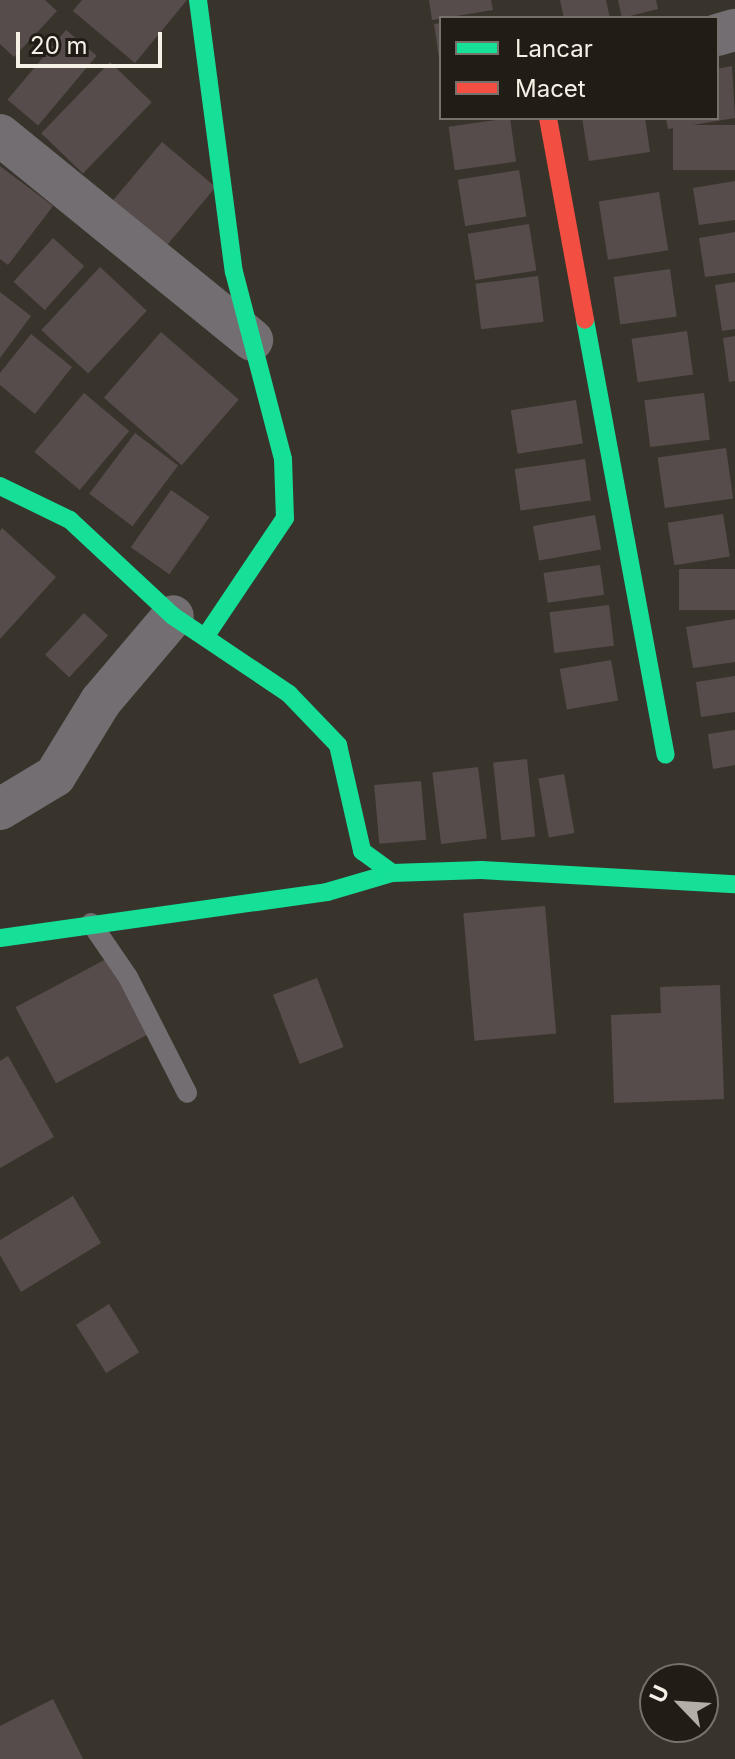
<!DOCTYPE html>
<html>
<head>
<meta charset="utf-8">
<style>
	body { margin:0 }
	#map { position:relative; width:735px; height:1759px; overflow:hidden; background:#38342c; font-family:Inter,sans-serif }
	div>[style] { position:absolute }
	[style*='--x'] { left:calc(var(--x)*1px); top:calc(var(--y)*1px); width:calc(var(--w)*1px); rotate:calc(var(--a)*1deg) }
	.building>* { inset:0; background:#574c4c; transform-origin:0 0 }
	.lane>* { height:20px; margin:-10px; padding:0 10px; transform-origin:10px; border-radius:10px; background:#726e71 }
	.street>* { height:42px; margin:-21px; padding:0 21px; transform-origin:21px; border-radius:21px; background:#726e71 }
	.fast>* { height:18px; margin:-9px; padding:0 9px; transform-origin:9px; border-radius:9px; background:#16e098 }
	.jam>* { height:18px; margin:-9px; padding:0 9px; transform-origin:9px; border-radius:9px; background:#f24e42 }
	span { translate:-50% -50%; white-space:nowrap; text-align:center; line-height:1.15; -webkit-text-stroke:6px #211d16; paint-order:stroke }
	.legend { position:absolute; left:439px; top:16px; width:280px; height:104px; box-sizing:border-box; background:#211d16; border:2px solid #76726a; margin:0; padding:10px 14px; list-style:none; font-size:24px; color:#f6f1e7 }
	.legend li { display:flex; align-items:center; gap:16px; height:40px }
	.legend b { width:40px; border:2px solid #76726a }
	.north { position:absolute; left:639px; top:1663px; width:80px; height:80px; box-sizing:border-box; background:#211d16; border:2px solid #76726a; border-radius:50%; rotate:295deg; font-size:22px; font-weight:700; line-height:32px; text-align:center; color:#f6f1e7 }
	.north::after { content:''; display:block; margin:auto; width:28px; height:36px; background:#b4afa6; clip-path:polygon(50% 0,100% 100%,50% 72%,0 100%) }
	.scale { position:absolute; left:16px; top:32px; width:146px; height:36px; box-sizing:border-box; border:4px solid #f6f1e7; border-top:0; padding-left:10px; font-size:24px; line-height:28px; white-space:nowrap; color:#f6f1e7; -webkit-text-stroke:6px #211d16; paint-order:stroke }
</style>
</head>
<body>
<div id="map">
	<div class="building">
		<div style="clip-path:polygon(0 0,45px 0,57px 11px,14px 57px,0 44px)"></div>
		<div style="clip-path:polygon(82px 0,187px 0,135px 63px,73px 11px)"></div>
		<div style="clip-path:polygon(429px 0,491px 0,493px 10px,432px 20px)"></div>
		<div style="clip-path:polygon(560px 0,606px 0,610px 18px,564px 18px)"></div>
		<div style="clip-path:polygon(618px 0,656px 0,658px 9px,622px 18px)"></div>
		<div style="clip-path:polygon(441px 23px,441px 58px,439px 58px,434px 24px)"></div>
		<div style="left:66px;top:30px;width:40px;height:91px;rotate:40deg"></div>
		<div style="left:110px;top:62px;width:58px;height:99px;rotate:44deg"></div>
		<div style="clip-path:polygon(732px 66px,735px 118px,668px 129px,666px 118px,717px 118px,717px 69px)"></div>
		<div style="left:510px;top:118px;width:44px;height:62px;rotate:82deg"></div>
		<div style="clip-path:polygon(582px 118px,645px 118px,650px 152px,589px 161px)"></div>
		<div style="left:735px;top:125px;width:45px;height:62px;rotate:90deg"></div>
		<div style="left:162px;top:142px;width:70px;height:90px;rotate:40deg"></div>
		<div style="clip-path:polygon(0 166px,53px 206px,8px 265px,0 259px)"></div>
		<div style="left:519px;top:170px;width:47px;height:62px;rotate:81deg"></div>
		<div style="clip-path:polygon(735px 181px,735px 220px,699px 225px,693px 188px)"></div>
		<div style="left:659px;top:192px;width:59px;height:61px;rotate:81deg"></div>
		<div style="left:529px;top:224px;width:47px;height:62px;rotate:81deg"></div>
		<div style="clip-path:polygon(735px 232px,735px 273px,705px 277px,699px 238px)"></div>
		<div style="left:53px;top:238px;width:42px;height:59px;rotate:42deg"></div>
		<div style="left:100px;top:267px;width:64px;height:86px;rotate:43deg"></div>
		<div style="left:670px;top:269px;width:48px;height:57px;rotate:82deg"></div>
		<div style="left:538px;top:276px;width:46px;height:63px;rotate:83deg"></div>
		<div style="clip-path:polygon(735px 282px,735px 329px,722px 331px,715px 285px)"></div>
		<div style="clip-path:polygon(0 292px,31px 316px,0 358px)"></div>
		<div style="left:687px;top:331px;width:44px;height:56px;rotate:82deg"></div>
		<div style="left:161px;top:332px;width:103px;height:87px;rotate:41deg"></div>
		<div style="clip-path:polygon(31px 334px,72px 367px,35px 414px,0 385px,0 373px)"></div>
		<div style="clip-path:polygon(735px 336px,735px 381px,729px 382px,723px 338px)"></div>
		<div style="left:84px;top:393px;width:59px;height:77px;rotate:40deg"></div>
		<div style="left:704px;top:393px;width:47px;height:60px;rotate:83deg"></div>
		<div style="left:576px;top:400px;width:44px;height:66px;rotate:81deg"></div>
		<div style="left:135px;top:433px;width:54px;height:76px;rotate:37deg"></div>
		<div style="left:726px;top:448px;width:51px;height:69px;rotate:82deg"></div>
		<div style="left:585px;top:459px;width:42px;height:71px;rotate:82deg"></div>
		<div style="left:171px;top:490px;width:47px;height:70px;rotate:35deg"></div>
		<div style="left:723px;top:514px;width:43px;height:56px;rotate:81deg"></div>
		<div style="left:595px;top:515px;width:35px;height:63px;rotate:80deg"></div>
		<div style="clip-path:polygon(2px 528px,56px 577px,0 639px,0 531px)"></div>
		<div style="left:600px;top:565px;width:30px;height:57px;rotate:82deg"></div>
		<div style="left:735px;top:569px;width:41px;height:56px;rotate:90deg"></div>
		<div style="left:609px;top:605px;width:41px;height:60px;rotate:83deg"></div>
		<div style="left:84px;top:613px;width:33px;height:57px;rotate:43deg"></div>
		<div style="clip-path:polygon(735px 619px,735px 662px,693px 668px,686px 627px)"></div>
		<div style="left:611px;top:660px;width:41px;height:52px;rotate:80deg"></div>
		<div style="clip-path:polygon(735px 676px,735px 712px,701px 717px,696px 682px)"></div>
		<div style="clip-path:polygon(735px 730px,735px 765px,713px 769px,708px 734px)"></div>
		<div style="left:527px;top:759px;width:78px;height:34px;rotate:84deg"></div>
		<div style="left:478px;top:767px;width:72px;height:46px;rotate:83deg"></div>
		<div style="left:564px;top:774px;width:60px;height:26px;rotate:80deg"></div>
		<div style="left:421px;top:781px;width:59px;height:47px;rotate:85deg"></div>
		<div style="left:545px;top:906px;width:128px;height:82px;rotate:85deg"></div>
		<div style="left:110px;top:957px;width:86px;height:107px;rotate:62deg"></div>
		<div style="left:317px;top:978px;width:74px;height:47px;rotate:69deg"></div>
		<div style="clip-path:polygon(720px 985px,724px 1099px,614px 1103px,611px 1015px,661px 1013px,660px 987px)"></div>
		<div style="clip-path:polygon(8px 1056px,54px 1137px,0 1168px,0 1061px)"></div>
		<div style="clip-path:polygon(73px 1196px,101px 1243px,21px 1292px,0 1255px,0 1240px)"></div>
		<div style="left:109px;top:1304px;width:57px;height:39px;rotate:58deg"></div>
		<div style="clip-path:polygon(53px 1699px,83px 1759px,0 1759px,0 1726px)"></div>
	</div>
	<div class="lane">
		<div style="--x:91;--y:923;--w:65;--a:55.6"></div>
		<div style="--x:128;--y:977;--w:130;--a:63"></div>
	</div>
	<div class="street">
		<div style="--x:717;--y:35;--w:19;--a:-16"></div>
		<div style="--x:0;--y:135;--w:325;--a:39.1"></div>
		<div style="--x:0;--y:809;--w:64;--a:-31"></div>
		<div style="--x:55;--y:776;--w:88;--a:-58.5"></div>
		<div style="--x:101;--y:701;--w:111;--a:-49.7"></div>
	</div>
	<div class="fast">
		<div style="--x:198;--y:0;--w:274;--a:82.5"></div>
		<div style="--x:234;--y:272;--w:193;--a:75.3"></div>
		<div style="--x:283;--y:459;--w:59;--a:88.1"></div>
		<div style="--x:285;--y:518;--w:143;--a:123.9"></div>
		<div style="--x:585;--y:320;--w:442;--a:79.5"></div>
		<div style="--x:0;--y:486;--w:78;--a:25.9"></div>
		<div style="--x:70;--y:520;--w:141;--a:43"></div>
		<div style="--x:173;--y:616;--w:140;--a:33.9"></div>
		<div style="--x:289;--y:694;--w:71;--a:46.1"></div>
		<div style="--x:338;--y:745;--w:109;--a:77.2"></div>
		<div style="--x:362;--y:851;--w:37;--a:36"></div>
		<div style="--x:0;--y:938;--w:330;--a:-8"></div>
		<div style="--x:327;--y:892;--w:68;--a:-16.3"></div>
		<div style="--x:392;--y:873;--w:89;--a:-1.9"></div>
		<div style="--x:481;--y:870;--w:254;--a:3.2"></div>
	</div>
	<div class="jam">
		<div style="--x:548;--y:118;--w:205;--a:79.6"></div>
	</div>
	<ul class="legend">
	<li><b style="height:10px;background:#16e098"></b>Lancar</li>
	<li><b style="height:10px;background:#f24e42"></b>Macet</li>
	</ul>
	<div class="north">U</div>
	<div class="scale">20 m</div>
</div>
</body>
</html>
